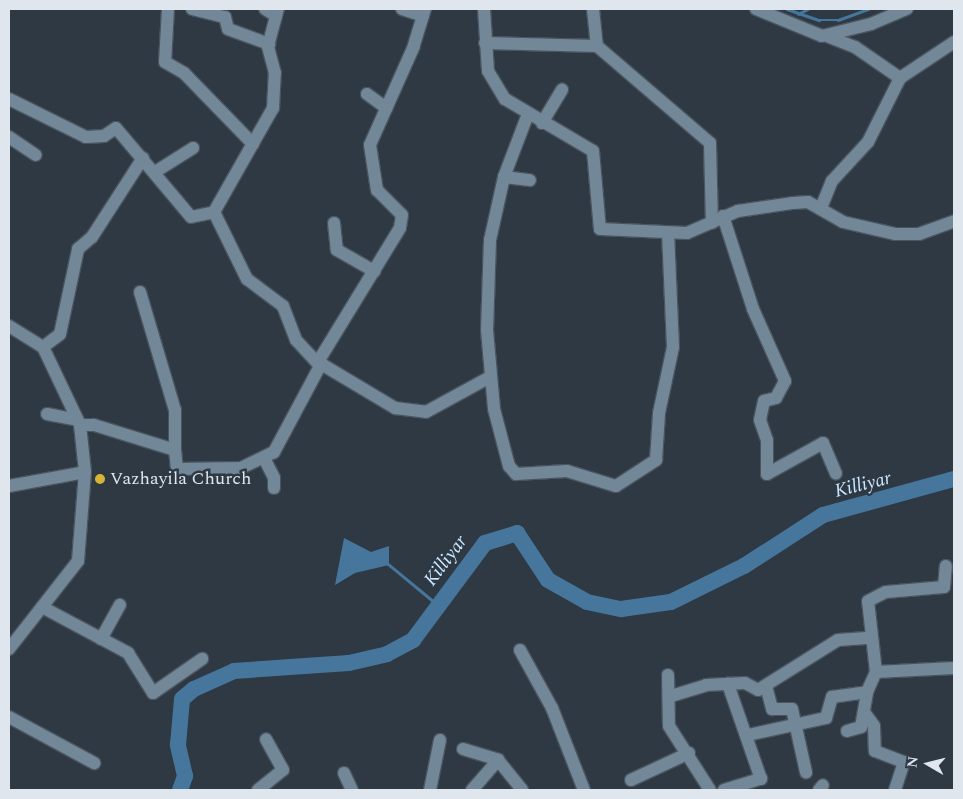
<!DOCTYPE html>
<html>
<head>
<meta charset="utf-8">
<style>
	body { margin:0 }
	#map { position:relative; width:963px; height:799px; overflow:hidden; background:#2e3943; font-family:Spectral,serif }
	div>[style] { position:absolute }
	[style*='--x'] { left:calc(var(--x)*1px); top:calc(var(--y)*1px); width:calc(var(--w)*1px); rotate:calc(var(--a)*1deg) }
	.water>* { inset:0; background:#46769c }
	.stream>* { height:2.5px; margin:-1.25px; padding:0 1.25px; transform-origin:1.25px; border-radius:1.25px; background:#46769c }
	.river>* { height:16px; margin:-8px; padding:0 8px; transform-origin:8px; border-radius:8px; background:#46769c }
	.roads { filter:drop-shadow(1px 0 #4a555e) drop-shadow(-1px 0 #4a555e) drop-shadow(0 1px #4a555e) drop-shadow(0 -1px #4a555e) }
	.minor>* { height:12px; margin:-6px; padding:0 6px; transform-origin:6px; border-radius:6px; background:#728798 }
	.dots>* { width:14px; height:14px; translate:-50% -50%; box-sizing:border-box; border:2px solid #2e3943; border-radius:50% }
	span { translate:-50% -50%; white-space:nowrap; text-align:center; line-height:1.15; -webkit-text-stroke:5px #2e3943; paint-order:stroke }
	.poi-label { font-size:18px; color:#dfe6ed }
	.left { translate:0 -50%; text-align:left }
	.water-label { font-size:19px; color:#cbe7ff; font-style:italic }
	.frame { position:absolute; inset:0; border:10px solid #dfe6ed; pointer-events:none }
	.north { position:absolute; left:903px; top:739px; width:50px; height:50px; -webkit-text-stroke:4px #2e3943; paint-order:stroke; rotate:278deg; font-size:14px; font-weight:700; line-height:20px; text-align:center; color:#dfe6ed }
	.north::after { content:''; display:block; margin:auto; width:18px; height:22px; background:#dfe6ed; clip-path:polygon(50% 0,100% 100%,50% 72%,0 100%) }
</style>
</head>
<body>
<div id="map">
	<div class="water">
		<div style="clip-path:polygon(344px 538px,371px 552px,389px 546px,389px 565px,355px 573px,335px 585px)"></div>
	</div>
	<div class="stream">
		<div style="--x:787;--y:9;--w:34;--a:19"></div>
		<div style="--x:819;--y:20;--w:19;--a:0"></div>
		<div style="--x:838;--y:20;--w:32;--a:-20"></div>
		<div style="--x:798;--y:14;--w:11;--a:-27"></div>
		<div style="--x:387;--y:563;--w:66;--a:39.5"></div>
	</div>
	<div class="river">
		<div style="--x:180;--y:790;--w:15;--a:-70"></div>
		<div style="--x:185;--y:776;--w:32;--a:-103"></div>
		<div style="--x:178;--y:745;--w:46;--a:-85"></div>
		<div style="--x:182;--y:699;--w:16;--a:-40"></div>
		<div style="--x:194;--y:689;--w:44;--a:-24.2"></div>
		<div style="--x:234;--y:671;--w:115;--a:-4"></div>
		<div style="--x:349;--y:663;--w:39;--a:-13"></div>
		<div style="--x:387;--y:654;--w:30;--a:-28"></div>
		<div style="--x:413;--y:640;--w:121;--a:-53.4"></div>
		<div style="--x:485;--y:543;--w:34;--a:-17"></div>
		<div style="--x:517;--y:533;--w:56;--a:56.6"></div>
		<div style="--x:548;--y:580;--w:45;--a:29.4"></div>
		<div style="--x:587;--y:602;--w:35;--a:12"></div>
		<div style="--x:621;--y:609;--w:50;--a:-8"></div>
		<div style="--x:671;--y:602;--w:81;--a:-26.3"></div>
		<div style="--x:744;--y:566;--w:94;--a:-32.8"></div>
		<div style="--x:823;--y:515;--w:136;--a:-15.4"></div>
	</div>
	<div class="roads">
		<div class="minor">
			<div style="--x:168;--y:9;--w:53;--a:93.2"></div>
			<div style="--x:165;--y:62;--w:22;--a:30"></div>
			<div style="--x:184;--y:73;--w:99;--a:45.8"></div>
			<div style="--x:192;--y:9;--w:34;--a:14"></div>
			<div style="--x:225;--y:17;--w:12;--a:76"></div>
			<div style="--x:228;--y:29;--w:44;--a:20.1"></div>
			<div style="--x:265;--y:9;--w:13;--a:32"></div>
			<div style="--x:402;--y:9;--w:22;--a:18"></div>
			<div style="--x:425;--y:9;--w:39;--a:107"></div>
			<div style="--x:414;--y:46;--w:108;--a:114"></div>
			<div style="--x:370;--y:145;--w:46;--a:81.2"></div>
			<div style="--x:377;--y:190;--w:35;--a:45"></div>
			<div style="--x:402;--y:215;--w:13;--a:99"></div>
			<div style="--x:400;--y:228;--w:157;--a:121.5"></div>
			<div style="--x:318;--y:362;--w:90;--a:30.9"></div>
			<div style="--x:395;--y:408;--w:31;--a:7"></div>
			<div style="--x:426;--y:412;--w:73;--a:-28.7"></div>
			<div style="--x:484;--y:9;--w:62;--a:86.3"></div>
			<div style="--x:488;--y:71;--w:33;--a:59"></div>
			<div style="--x:505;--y:99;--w:102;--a:30.6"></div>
			<div style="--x:593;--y:151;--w:78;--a:84.9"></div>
			<div style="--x:600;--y:229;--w:87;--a:2.6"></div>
			<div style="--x:687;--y:233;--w:56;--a:-23.3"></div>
			<div style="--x:738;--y:211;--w:56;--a:-8.3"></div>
			<div style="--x:793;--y:203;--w:15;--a:-4"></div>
			<div style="--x:808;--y:202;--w:40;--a:29.7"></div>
			<div style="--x:843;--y:222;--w:53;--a:13"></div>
			<div style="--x:895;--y:234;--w:24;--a:0"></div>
			<div style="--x:919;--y:234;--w:37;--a:-20"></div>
			<div style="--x:593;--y:9;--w:37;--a:84"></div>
			<div style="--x:597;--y:46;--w:149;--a:40.6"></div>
			<div style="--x:710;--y:143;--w:80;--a:88.6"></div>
			<div style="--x:756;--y:9;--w:71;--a:22.2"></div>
			<div style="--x:822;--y:36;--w:50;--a:-13.8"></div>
			<div style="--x:871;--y:24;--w:39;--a:-23"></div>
			<div style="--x:829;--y:37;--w:28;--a:21"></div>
			<div style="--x:855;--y:47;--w:55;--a:34.6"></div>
			<div style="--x:485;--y:43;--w:112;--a:1.5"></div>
			<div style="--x:367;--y:94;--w:24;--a:36"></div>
			<div style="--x:9;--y:99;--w:86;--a:26.3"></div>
			<div style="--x:86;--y:137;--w:18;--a:-3"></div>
			<div style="--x:104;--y:136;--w:14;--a:-34"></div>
			<div style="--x:116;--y:128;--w:116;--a:49.9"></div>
			<div style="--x:191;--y:217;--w:24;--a:-12"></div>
			<div style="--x:214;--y:212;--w:75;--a:63.8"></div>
			<div style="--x:247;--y:279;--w:45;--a:36.9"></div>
			<div style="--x:283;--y:306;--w:36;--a:69"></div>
			<div style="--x:296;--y:340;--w:35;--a:47"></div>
			<div style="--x:320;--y:366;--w:98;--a:118.1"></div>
			<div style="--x:274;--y:452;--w:37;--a:154"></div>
			<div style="--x:241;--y:468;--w:64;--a:179.1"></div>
			<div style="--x:177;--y:469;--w:19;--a:-96"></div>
			<div style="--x:175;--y:450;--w:85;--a:-162.8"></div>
			<div style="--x:94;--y:425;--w:14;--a:180"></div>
			<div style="--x:528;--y:114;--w:67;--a:110.9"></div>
			<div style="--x:504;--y:177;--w:65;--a:102.5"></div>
			<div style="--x:490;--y:240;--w:90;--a:91.9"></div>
			<div style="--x:487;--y:330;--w:79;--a:84.9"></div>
			<div style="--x:494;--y:409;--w:59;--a:75.3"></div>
			<div style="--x:509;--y:466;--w:11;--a:49"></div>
			<div style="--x:516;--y:474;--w:51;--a:-3.4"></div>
			<div style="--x:567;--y:471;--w:51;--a:17"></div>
			<div style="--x:616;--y:486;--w:48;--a:-33"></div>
			<div style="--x:656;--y:460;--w:47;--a:-86.3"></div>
			<div style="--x:659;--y:413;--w:67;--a:-78"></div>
			<div style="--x:673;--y:347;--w:113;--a:-92.5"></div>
			<div style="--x:542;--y:123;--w:39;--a:-59"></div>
			<div style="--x:9;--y:137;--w:32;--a:34"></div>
			<div style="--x:155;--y:172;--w:45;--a:-32.3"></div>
			<div style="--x:504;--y:177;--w:26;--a:7"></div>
			<div style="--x:821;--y:208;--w:29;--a:-68"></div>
			<div style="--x:832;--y:181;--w:53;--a:-47.3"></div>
			<div style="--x:868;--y:142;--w:72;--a:-63.4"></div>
			<div style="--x:900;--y:78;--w:65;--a:-33.7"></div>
			<div style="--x:214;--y:212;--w:120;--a:-60.4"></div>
			<div style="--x:273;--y:108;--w:35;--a:-87"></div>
			<div style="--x:275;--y:73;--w:28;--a:-105"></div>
			<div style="--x:268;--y:46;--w:38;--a:-75"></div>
			<div style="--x:723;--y:216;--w:98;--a:72.1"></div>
			<div style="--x:753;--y:309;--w:79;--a:66"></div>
			<div style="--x:785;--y:381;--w:19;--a:118"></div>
			<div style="--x:776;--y:398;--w:12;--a:166"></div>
			<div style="--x:764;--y:401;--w:19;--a:102"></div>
			<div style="--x:760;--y:420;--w:21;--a:71"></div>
			<div style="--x:767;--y:440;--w:34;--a:90"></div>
			<div style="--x:767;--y:474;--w:64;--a:-29"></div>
			<div style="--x:823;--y:443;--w:33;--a:67"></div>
			<div style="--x:334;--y:223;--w:27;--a:84"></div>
			<div style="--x:337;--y:250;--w:43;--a:29.6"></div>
			<div style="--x:140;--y:292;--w:123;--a:73.5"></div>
			<div style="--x:175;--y:410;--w:40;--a:90"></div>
			<div style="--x:9;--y:326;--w:40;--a:32"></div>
			<div style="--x:43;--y:347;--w:86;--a:64.6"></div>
			<div style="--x:80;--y:425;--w:47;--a:83.9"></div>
			<div style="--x:85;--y:472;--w:89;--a:94.5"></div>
			<div style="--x:78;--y:561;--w:112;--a:128.1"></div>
			<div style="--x:43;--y:347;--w:21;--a:-37"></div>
			<div style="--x:60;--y:334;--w:87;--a:-78"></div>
			<div style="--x:78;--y:249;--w:18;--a:-41"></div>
			<div style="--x:92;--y:237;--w:94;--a:-57.2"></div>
			<div style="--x:47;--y:414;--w:31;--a:11"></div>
			<div style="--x:265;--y:460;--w:20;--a:63"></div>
			<div style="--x:274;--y:478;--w:10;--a:90"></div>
			<div style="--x:9;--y:486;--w:77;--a:-10.4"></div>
			<div style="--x:42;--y:607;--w:98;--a:28.1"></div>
			<div style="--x:128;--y:653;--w:47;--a:58"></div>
			<div style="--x:153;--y:693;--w:60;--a:-34.8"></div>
			<div style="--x:101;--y:639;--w:39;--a:-61"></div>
			<div style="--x:520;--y:650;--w:66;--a:61.1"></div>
			<div style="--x:552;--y:708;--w:88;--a:68.7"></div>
			<div style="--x:876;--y:672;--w:71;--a:-96.4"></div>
			<div style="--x:868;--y:601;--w:20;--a:-27"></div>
			<div style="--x:886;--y:592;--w:58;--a:-4.9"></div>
			<div style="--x:944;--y:587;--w:21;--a:-85"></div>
			<div style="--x:668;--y:675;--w:51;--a:88.9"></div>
			<div style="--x:669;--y:726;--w:76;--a:57.4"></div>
			<div style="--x:766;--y:686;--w:24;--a:75"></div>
			<div style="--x:772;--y:709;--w:20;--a:0"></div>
			<div style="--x:792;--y:709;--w:65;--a:77.5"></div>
			<div style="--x:671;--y:696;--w:37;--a:-17"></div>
			<div style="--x:706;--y:685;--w:39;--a:-3"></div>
			<div style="--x:745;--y:683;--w:15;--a:28"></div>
			<div style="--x:758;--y:690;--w:94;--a:-32"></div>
			<div style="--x:838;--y:640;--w:32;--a:-4"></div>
			<div style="--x:864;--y:712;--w:17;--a:54"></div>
			<div style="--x:874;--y:726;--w:25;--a:88"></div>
			<div style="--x:875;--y:751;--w:31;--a:21"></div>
			<div style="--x:904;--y:762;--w:29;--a:108"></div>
			<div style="--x:9;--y:717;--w:97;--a:28.4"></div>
			<div style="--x:847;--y:731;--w:15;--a:-16"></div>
			<div style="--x:861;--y:727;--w:36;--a:-80"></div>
			<div style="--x:748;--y:735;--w:80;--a:-12.3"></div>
			<div style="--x:826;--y:718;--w:22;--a:-74"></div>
			<div style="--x:832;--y:697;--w:35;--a:-8"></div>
			<div style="--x:867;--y:692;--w:22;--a:-66"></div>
			<div style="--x:876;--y:672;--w:78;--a:-2.9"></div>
			<div style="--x:463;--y:749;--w:37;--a:17"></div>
			<div style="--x:498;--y:760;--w:38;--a:51"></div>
			<div style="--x:344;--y:773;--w:19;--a:65"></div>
			<div style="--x:631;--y:780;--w:64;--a:-25"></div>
			<div style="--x:258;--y:790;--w:32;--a:-39"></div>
			<div style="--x:283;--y:770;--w:35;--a:-119"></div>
			<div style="--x:430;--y:790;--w:51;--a:-78.7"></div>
			<div style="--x:472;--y:790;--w:40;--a:-49"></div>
			<div style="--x:724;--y:790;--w:39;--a:-17"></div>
			<div style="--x:761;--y:779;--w:101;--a:-109.2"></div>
			<div style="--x:819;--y:790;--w:6;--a:-51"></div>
		</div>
	</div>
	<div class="dots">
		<div style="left:100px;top:479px;background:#d5b534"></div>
	</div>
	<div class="poi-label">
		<span class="left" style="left:110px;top:479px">Vazhayila Church</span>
	</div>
	<div class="water-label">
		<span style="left:863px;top:485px;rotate:-14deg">Killiyar</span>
		<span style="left:446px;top:561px;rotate:-53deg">Killiyar</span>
	</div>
	<div class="frame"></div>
	<div class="north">N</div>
</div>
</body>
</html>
